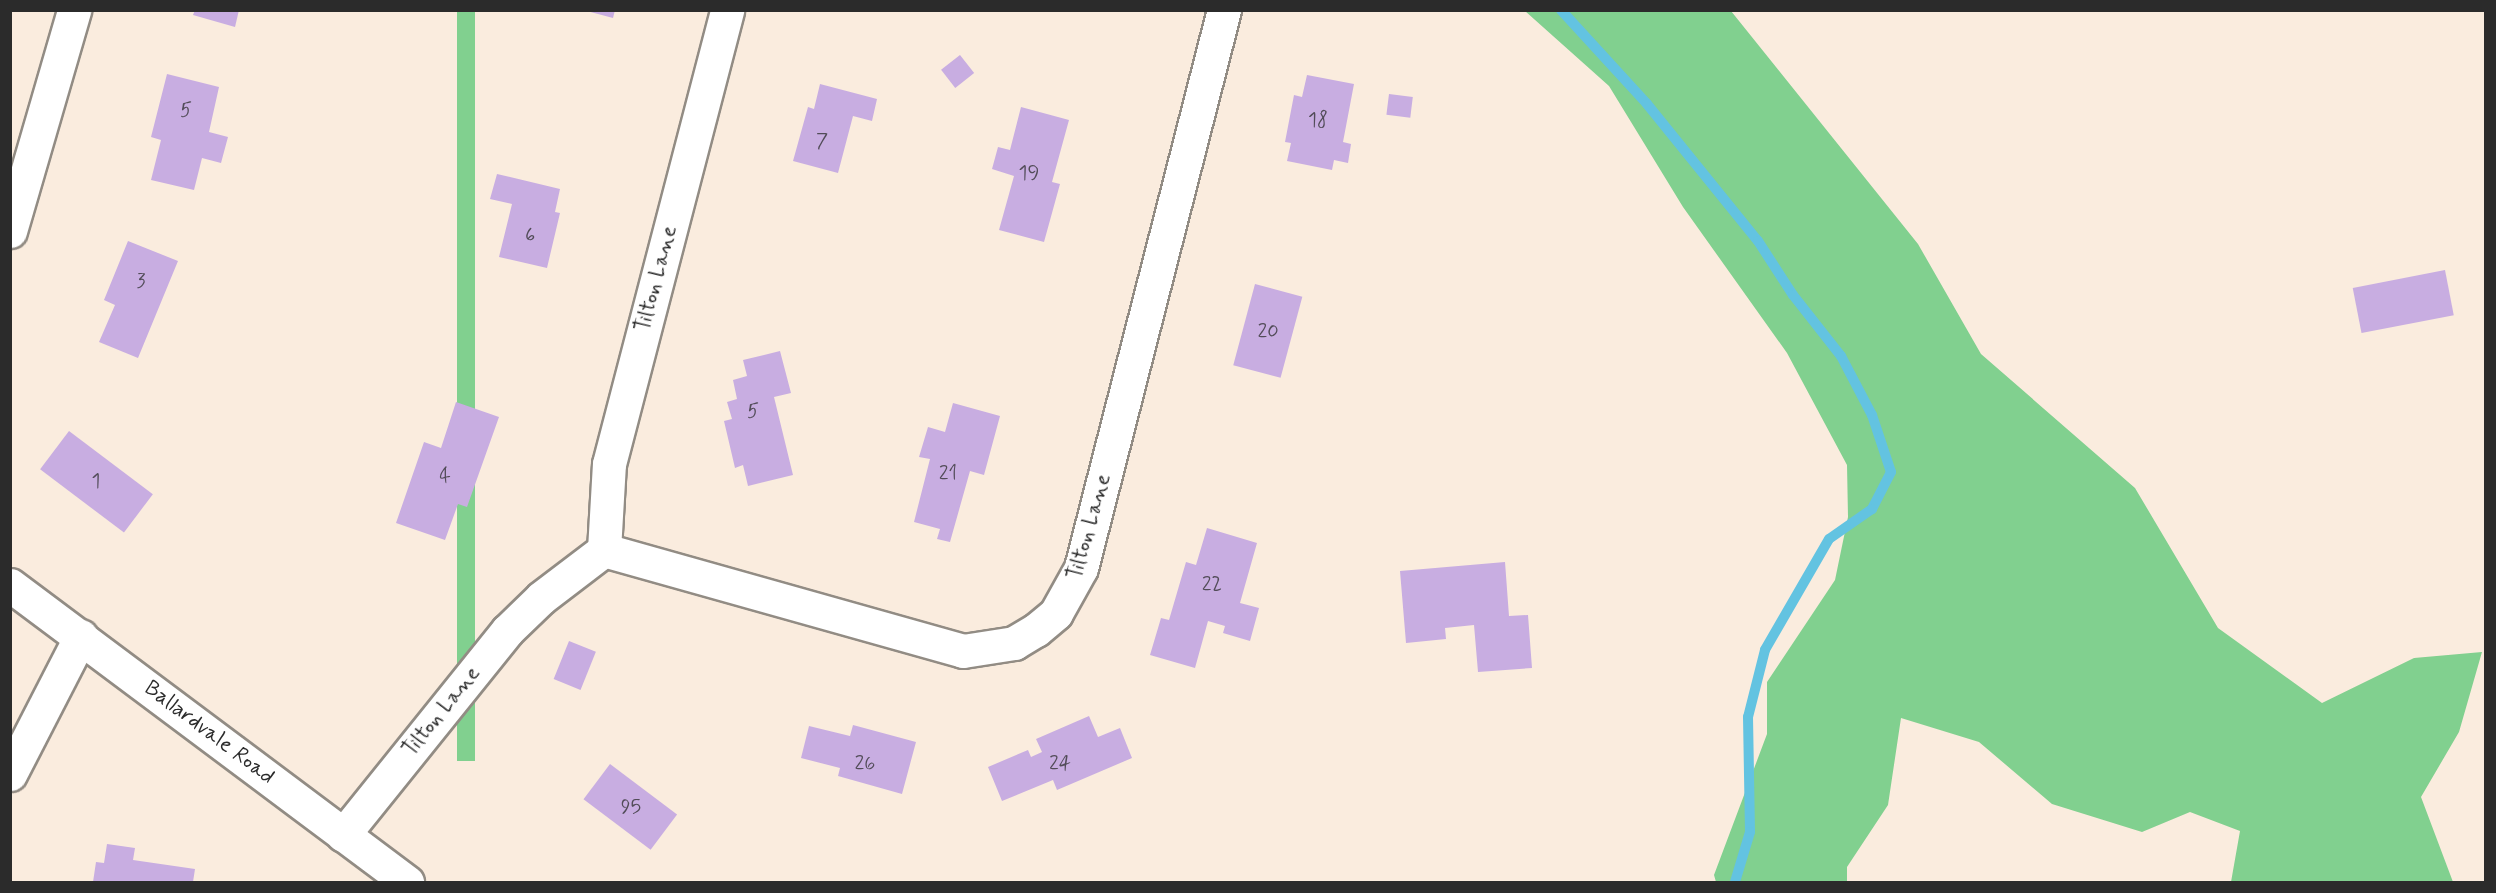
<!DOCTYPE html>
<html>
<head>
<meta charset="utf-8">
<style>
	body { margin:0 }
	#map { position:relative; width:2496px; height:893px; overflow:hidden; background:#faecde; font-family:Mynerve,sans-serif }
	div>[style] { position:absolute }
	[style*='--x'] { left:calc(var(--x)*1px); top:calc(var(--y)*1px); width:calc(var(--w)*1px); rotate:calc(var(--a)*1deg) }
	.green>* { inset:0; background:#81d08f; transform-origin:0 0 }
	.stream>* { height:10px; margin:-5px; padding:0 5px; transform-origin:5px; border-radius:5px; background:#63c3e1 }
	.building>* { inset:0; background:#c8ade1; transform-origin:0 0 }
	.roads { filter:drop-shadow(2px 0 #928c84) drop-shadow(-2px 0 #928c84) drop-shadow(0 2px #928c84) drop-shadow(0 -2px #928c84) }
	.minor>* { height:33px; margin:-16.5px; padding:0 16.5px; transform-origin:16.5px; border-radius:16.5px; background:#fff }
	.tertiary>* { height:33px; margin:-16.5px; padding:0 16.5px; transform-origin:16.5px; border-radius:16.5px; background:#fff }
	span { translate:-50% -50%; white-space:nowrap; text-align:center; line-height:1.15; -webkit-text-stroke:4.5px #fff; paint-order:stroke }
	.number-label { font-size:20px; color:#524c58 }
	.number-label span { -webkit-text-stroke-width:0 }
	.street-label { font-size:22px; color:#2b2b2b }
	.frame { position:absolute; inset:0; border:12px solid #2b2b2b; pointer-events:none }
</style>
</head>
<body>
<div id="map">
	<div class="green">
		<div style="left:457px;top:11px;width:18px;height:750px"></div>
		<div style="clip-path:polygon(1525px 11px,1731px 11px,1918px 244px,1981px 354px,2135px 488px,2218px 628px,2322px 703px,2414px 658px,2482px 652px,2459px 732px,2421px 797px,2453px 882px,2231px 882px,2240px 831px,2190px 812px,2142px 832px,2052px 804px,1979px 742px,1901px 718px,1888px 805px,1847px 867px,1847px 882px,1716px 882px,1714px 875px,1767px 734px,1767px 682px,1835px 580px,1848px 517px,1847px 465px,1787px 353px,1683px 207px,1609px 86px)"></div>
	</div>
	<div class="stream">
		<div style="--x:1561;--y:10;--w:127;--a:47.5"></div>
		<div style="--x:1647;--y:104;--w:176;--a:51"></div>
		<div style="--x:1758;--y:241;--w:64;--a:57.1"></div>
		<div style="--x:1793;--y:295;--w:78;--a:51.8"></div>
		<div style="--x:1841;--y:356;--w:67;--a:62.3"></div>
		<div style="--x:1872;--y:415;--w:60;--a:71.6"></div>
		<div style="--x:1891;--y:472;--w:42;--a:117.2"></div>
		<div style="--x:1872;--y:509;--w:52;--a:145.1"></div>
		<div style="--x:1829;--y:539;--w:128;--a:120"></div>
		<div style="--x:1765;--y:650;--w:69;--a:104.2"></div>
		<div style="--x:1748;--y:717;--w:115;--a:89"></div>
		<div style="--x:1750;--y:832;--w:52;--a:106.7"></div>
	</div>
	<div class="building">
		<div style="clip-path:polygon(195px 10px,239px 10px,235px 27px,193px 15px)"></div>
		<div style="clip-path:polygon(583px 10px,615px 10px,613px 18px)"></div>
		<div style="left:960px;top:55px;width:23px;height:24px;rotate:52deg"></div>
		<div style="clip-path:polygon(167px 74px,219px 87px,209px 132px,228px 137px,221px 163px,202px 158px,194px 190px,151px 180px,161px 140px,151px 137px)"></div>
		<div style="clip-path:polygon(1307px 75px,1354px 84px,1343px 142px,1351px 144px,1348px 163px,1334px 160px,1332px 170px,1287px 161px,1291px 143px,1285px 142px,1294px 95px,1302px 97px)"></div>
		<div style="clip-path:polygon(820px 84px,877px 99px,872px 121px,853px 116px,838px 173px,793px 161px,808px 107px,814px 109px)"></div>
		<div style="left:1389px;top:94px;width:24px;height:21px;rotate:7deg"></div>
		<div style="clip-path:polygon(1021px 107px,1069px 120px,1052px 182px,1060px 184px,1044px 242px,999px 230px,1014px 176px,992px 169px,998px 147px,1010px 150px)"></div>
		<div style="clip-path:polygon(497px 174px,560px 189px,555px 212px,560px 213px,547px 268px,499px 257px,512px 204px,490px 199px)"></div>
		<div style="clip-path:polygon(128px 241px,178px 261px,138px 358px,99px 342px,115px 305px,104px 300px)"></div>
		<div style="left:2445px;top:270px;width:46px;height:94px;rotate:79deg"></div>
		<div style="left:1255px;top:284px;width:49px;height:84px;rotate:15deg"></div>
		<div style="clip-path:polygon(780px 351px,791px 393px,774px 397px,793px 475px,748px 486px,743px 465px,735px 468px,724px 421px,732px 419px,727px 402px,737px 399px,733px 380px,747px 376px,743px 360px)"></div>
		<div style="clip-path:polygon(456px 402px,499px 417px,467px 507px,458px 504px,445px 540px,396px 523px,424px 442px,441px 448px)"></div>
		<div style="clip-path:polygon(953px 403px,1000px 416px,984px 475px,970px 471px,950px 542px,937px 539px,940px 529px,914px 522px,930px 459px,919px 457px,928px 427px,945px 432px)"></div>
		<div style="left:69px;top:431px;width:105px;height:48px;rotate:37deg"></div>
		<div style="clip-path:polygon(1207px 528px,1257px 543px,1240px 603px,1259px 608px,1250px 641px,1223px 633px,1225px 626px,1208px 621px,1195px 668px,1150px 655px,1161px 618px,1169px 620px,1186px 562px,1196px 565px)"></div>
		<div style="clip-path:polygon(1505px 562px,1509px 616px,1528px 615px,1532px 668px,1478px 672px,1474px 625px,1445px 628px,1446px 639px,1406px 643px,1400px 571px)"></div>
		<div style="left:569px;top:641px;width:29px;height:41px;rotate:22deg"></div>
		<div style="clip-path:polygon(1089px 716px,1098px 737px,1120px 728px,1132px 758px,1057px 790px,1053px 780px,1002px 801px,988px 767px,1028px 750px,1031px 757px,1042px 752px,1036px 739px)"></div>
		<div style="clip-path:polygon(853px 725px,916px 742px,902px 794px,838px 776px,840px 768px,801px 758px,809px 726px,850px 736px)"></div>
		<div style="left:610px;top:764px;width:84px;height:44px;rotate:37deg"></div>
		<div style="clip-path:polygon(107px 844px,135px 848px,133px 860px,195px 869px,193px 882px,93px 882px,96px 862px,104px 863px)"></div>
	</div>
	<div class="roads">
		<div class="minor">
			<div style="--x:10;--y:231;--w:230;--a:-73.8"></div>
			<div style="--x:604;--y:550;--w:373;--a:15.7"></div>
			<div style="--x:963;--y:651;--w:52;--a:-8.9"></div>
			<div style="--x:1014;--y:643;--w:26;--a:-31"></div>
			<div style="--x:1036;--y:630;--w:26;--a:-40"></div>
			<div style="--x:1056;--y:613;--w:51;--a:-60.9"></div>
			<div style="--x:1081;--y:568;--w:576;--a:-75.63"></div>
			<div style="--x:604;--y:550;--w:86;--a:-86.7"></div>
			<div style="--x:609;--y:464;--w:469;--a:-75.4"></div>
			<div style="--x:10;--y:774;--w:155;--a:-62.8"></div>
			<div style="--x:343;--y:835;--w:262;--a:-51.2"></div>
			<div style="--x:507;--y:631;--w:47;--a:-44.1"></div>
			<div style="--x:541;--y:598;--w:79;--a:-37.3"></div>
		</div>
		<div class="tertiary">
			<div style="--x:10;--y:585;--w:496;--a:36.8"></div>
		</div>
	</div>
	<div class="number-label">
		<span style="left:186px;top:110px">5</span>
		<span style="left:1318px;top:120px">18</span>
		<span style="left:822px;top:141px">7</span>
		<span style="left:1029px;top:173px">19</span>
		<span style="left:530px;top:235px">6</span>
		<span style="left:141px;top:281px">3</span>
		<span style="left:1268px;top:331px">20</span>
		<span style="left:753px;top:411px">5</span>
		<span style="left:948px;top:473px">21</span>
		<span style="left:445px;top:476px">4</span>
		<span style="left:96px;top:481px">1</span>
		<span style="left:1212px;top:584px">22</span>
		<span style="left:865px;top:763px">26</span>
		<span style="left:1060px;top:763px">24</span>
		<span style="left:631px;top:807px">95</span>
	</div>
	<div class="street-label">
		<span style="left:657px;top:279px;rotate:-75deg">Tilton Lane</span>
		<span style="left:1090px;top:527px;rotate:-74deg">Tilton Lane</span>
		<span style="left:442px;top:712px;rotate:-51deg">Tilton Lane</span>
		<span style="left:209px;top:733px;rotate:37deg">Ballardvale Road</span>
	</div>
	<div class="frame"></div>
</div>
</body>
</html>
